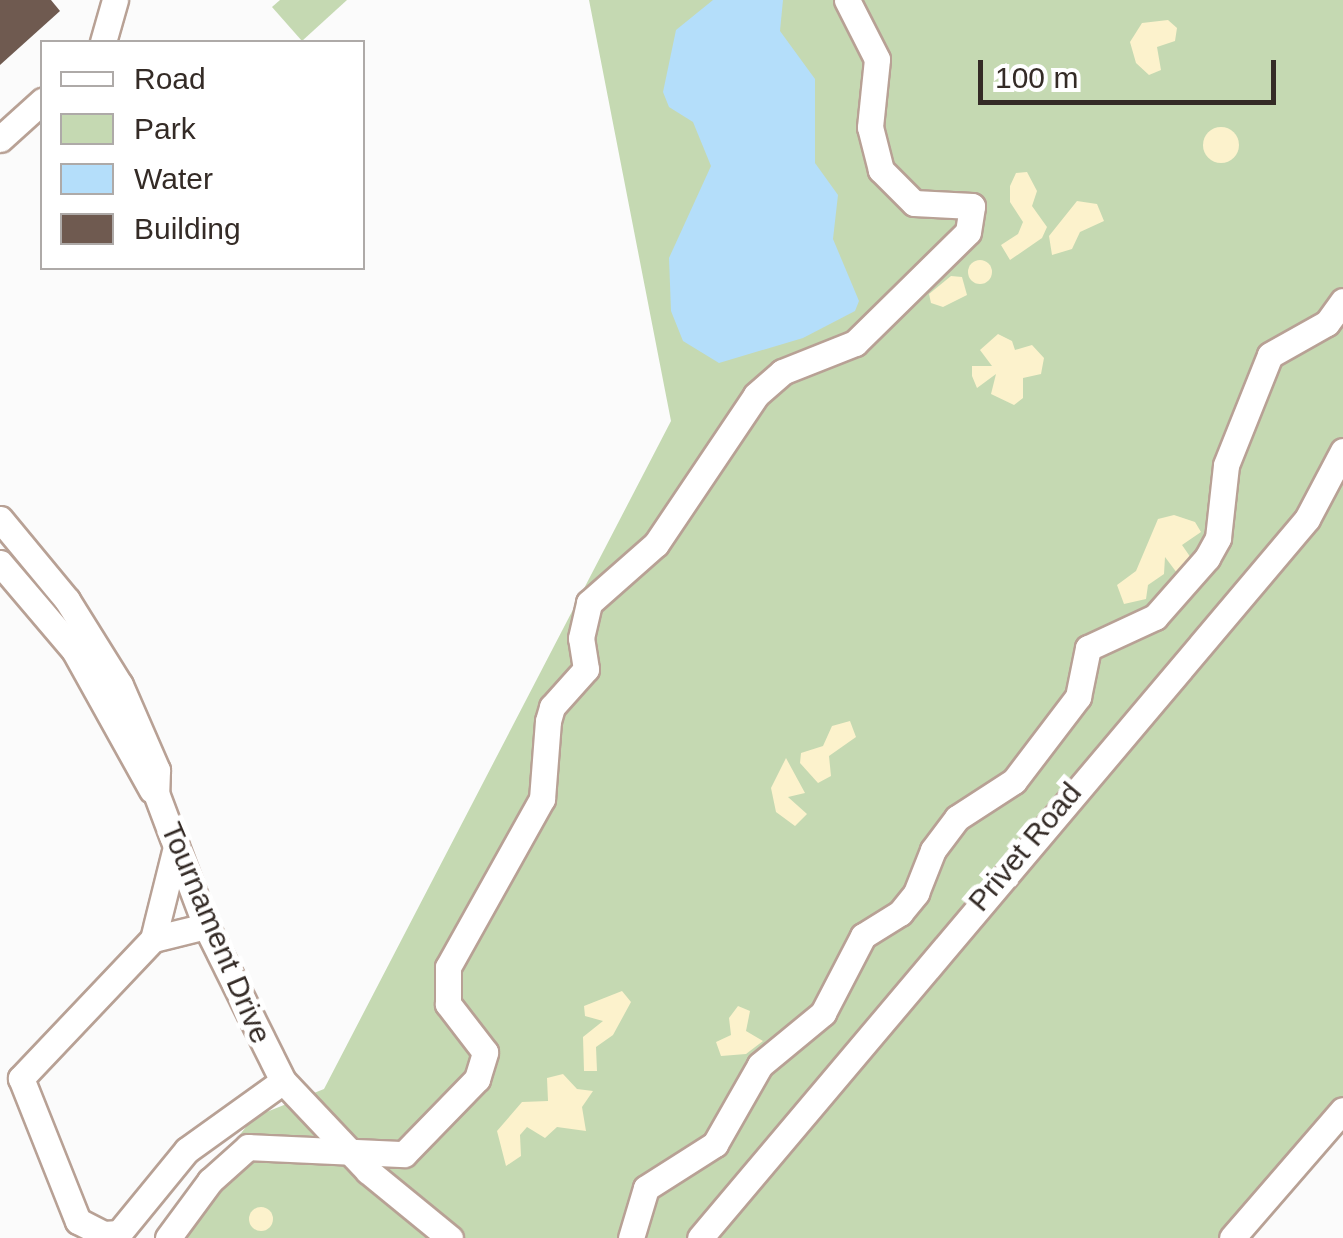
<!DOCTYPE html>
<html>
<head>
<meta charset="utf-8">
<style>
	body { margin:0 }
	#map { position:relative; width:1343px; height:1238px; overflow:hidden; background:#fbfbfb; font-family:Helvetica,sans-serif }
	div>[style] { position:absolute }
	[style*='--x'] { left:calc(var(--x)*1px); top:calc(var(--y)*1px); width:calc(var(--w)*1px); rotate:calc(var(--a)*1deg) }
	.green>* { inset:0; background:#c5d9b2 }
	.sand>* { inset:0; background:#fcf2cc }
	.round { border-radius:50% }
	.water>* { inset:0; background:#b4defa }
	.building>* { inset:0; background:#6f5a50 }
	.roads { filter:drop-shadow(2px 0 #b8a195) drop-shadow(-2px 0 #b8a195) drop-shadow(0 2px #b8a195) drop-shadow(0 -2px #b8a195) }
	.minor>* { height:25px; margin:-12.5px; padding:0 12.5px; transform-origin:12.5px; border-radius:12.5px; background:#fff }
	span { translate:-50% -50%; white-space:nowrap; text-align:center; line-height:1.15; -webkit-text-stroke:10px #fff; paint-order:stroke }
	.street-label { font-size:30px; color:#342b26 }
	.legend { position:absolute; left:40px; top:40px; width:325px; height:230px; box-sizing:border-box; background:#fff; border:2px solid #aeaaa8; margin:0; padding:12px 18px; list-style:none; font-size:30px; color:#342b26 }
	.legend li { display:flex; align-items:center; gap:20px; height:50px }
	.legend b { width:50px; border:2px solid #aeaaa8 }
	.scale { position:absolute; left:978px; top:60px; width:298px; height:45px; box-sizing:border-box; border:5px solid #342b26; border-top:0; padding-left:12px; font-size:30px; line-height:35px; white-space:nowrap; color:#342b26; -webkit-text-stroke:8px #fff; paint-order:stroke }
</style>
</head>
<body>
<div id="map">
	<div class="green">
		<div style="clip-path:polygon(280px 0,347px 0,302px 41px,272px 7px)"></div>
		<div style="clip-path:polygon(589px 0,1343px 0,1343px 1111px,1235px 1238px,157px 1238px,254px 1117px,324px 1089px,671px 421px)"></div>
	</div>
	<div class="sand">
		<div style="clip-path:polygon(1168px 20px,1177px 28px,1175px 41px,1157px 47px,1161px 70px,1149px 75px,1136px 63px,1130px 42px,1142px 23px)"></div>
		<div class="round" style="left:1203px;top:127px;width:36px;height:36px"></div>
		<div style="clip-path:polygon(1027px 172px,1037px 191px,1032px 206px,1047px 227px,1042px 238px,1010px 260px,1001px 245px,1018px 234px,1023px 222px,1010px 202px,1010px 186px,1016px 173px)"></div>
		<div style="clip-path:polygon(1077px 201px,1097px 204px,1104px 221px,1080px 232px,1072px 249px,1052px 255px,1049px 236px)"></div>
		<div class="round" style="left:968px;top:260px;width:24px;height:24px"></div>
		<div style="clip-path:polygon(951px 276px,962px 277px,967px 295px,943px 307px,931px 303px,929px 294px)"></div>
		<div style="clip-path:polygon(998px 334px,1012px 341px,1015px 350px,1032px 345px,1044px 358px,1041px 374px,1023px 378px,1023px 398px,1014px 405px,991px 394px,996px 374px,977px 388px,972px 376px,972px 366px,992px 366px,980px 350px)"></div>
		<div style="clip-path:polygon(1174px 515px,1195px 522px,1201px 532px,1182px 545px,1191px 558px,1177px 573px,1165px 557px,1164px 574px,1148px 585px,1146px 599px,1124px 604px,1117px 585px,1136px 571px,1158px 519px)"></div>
		<div style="clip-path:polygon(850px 721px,856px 737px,829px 756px,831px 776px,818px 783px,800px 763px,801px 753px,823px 746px,832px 726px)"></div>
		<div style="clip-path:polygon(786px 758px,805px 793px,788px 797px,807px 814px,795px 826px,776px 812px,771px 788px)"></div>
		<div style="clip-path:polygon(622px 991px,631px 1002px,613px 1035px,596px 1047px,597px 1071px,584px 1071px,583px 1037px,603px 1021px,585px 1016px,584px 1006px)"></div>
		<div style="clip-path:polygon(738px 1006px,750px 1011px,746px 1031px,763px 1041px,746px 1054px,721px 1056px,716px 1042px,731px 1035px,729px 1018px)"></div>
		<div style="clip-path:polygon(563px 1074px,577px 1089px,593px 1091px,582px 1107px,586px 1131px,557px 1127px,545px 1138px,527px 1127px,520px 1135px,521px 1156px,506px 1166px,497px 1131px,522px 1102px,548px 1101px,547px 1078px)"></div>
		<div class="round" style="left:249px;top:1207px;width:24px;height:24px"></div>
	</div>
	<div class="water">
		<div style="clip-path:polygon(713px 0,783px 0,780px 31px,815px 79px,815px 163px,838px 195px,833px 239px,859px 301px,855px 311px,803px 338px,719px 363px,683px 341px,671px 311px,669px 258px,711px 166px,693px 122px,669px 107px,663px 92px,676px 30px)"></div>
	</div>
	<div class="building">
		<div style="clip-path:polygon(0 0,51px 0,60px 11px,0 65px)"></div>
	</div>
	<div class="roads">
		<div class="minor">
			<div style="--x:103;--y:42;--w:44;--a:-74.1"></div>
			<div style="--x:0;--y:139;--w:57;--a:-42.1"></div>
			<div style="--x:0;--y:519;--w:105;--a:50.4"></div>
			<div style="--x:67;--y:600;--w:100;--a:58.1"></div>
			<div style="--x:120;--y:685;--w:93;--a:66.5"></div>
			<div style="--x:157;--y:770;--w:23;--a:92"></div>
			<div style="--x:156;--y:793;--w:142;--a:69.4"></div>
			<div style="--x:206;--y:926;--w:173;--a:63.6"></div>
			<div style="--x:283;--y:1081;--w:124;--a:46.6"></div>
			<div style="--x:368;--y:1171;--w:106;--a:39.3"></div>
			<div style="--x:0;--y:563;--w:114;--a:49.6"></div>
			<div style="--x:74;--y:650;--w:160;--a:60.9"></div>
			<div style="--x:176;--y:847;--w:95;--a:104"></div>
			<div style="--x:153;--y:939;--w:192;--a:133.5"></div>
			<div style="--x:21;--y:1078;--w:154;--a:68.3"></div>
			<div style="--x:78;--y:1221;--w:29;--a:27"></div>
			<div style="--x:104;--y:1234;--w:15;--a:-4"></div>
			<div style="--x:119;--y:1233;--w:107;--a:-50.7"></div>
			<div style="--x:187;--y:1150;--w:118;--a:-35.7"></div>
			<div style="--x:153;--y:939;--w:55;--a:-13.8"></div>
			<div style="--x:168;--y:1238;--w:71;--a:-53.6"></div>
			<div style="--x:210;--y:1181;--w:51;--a:-41.8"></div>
			<div style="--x:248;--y:1147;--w:156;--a:2.6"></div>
			<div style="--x:404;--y:1154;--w:105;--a:-45.8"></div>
			<div style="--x:477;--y:1079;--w:28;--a:-73"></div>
			<div style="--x:485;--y:1052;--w:61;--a:-127.6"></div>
			<div style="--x:448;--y:1004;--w:37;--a:-90"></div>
			<div style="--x:448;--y:967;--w:193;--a:-60.8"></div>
			<div style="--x:542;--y:799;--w:78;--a:-85.6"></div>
			<div style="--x:548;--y:721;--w:15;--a:-74"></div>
			<div style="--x:552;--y:707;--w:51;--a:-48.2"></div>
			<div style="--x:586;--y:669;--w:31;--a:-99"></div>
			<div style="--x:581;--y:638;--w:36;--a:-77"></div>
			<div style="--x:589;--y:603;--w:89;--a:-41.4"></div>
			<div style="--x:656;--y:544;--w:179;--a:-56.1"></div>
			<div style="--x:756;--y:395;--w:35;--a:-41"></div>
			<div style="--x:782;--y:372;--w:79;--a:-21.7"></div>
			<div style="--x:855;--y:343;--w:158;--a:-44.5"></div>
			<div style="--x:968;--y:232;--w:26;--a:-81"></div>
			<div style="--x:972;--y:206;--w:58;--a:-177"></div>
			<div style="--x:914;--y:203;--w:47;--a:-135"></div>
			<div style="--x:881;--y:170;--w:44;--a:-104.3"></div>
			<div style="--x:870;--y:127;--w:68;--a:-84.1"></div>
			<div style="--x:877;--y:59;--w:66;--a:-117"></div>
			<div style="--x:631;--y:1238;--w:52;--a:-73.3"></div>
			<div style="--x:646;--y:1188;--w:82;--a:-32.5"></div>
			<div style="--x:715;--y:1144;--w:91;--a:-60.3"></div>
			<div style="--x:760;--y:1065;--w:82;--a:-39.5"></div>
			<div style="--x:823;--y:1013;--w:87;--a:-62.5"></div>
			<div style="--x:863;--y:936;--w:44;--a:-31.9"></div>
			<div style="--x:900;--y:913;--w:26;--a:-51"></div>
			<div style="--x:916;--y:893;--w:46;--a:-68.4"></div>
			<div style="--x:933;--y:850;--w:40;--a:-53"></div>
			<div style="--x:957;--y:818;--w:68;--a:-33"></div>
			<div style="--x:1014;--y:781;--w:106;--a:-52.7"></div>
			<div style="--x:1078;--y:697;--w:50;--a:-78.5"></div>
			<div style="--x:1088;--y:648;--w:74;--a:-24.8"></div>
			<div style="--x:1155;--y:617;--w:79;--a:-48.6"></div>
			<div style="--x:1207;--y:558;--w:23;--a:-61"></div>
			<div style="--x:1218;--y:538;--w:73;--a:-83.7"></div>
			<div style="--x:1226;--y:465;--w:118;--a:-68.2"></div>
			<div style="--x:1270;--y:355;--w:65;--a:-29.3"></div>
			<div style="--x:1327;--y:323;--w:27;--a:-54"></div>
			<div style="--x:700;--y:1238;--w:941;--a:-49.83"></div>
			<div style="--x:1307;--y:519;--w:77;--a:-62.1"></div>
			<div style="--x:1232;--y:1238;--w:169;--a:-49.1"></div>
		</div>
	</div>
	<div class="street-label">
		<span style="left:1025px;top:847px;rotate:-50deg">Privet Road</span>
		<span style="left:216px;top:933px;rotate:67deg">Tournament Drive</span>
	</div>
	<ul class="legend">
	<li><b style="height:12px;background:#fff"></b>Road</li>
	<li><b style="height:28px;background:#c5d9b2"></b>Park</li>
	<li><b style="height:28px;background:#b4defa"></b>Water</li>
	<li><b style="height:28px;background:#6f5a50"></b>Building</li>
	</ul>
	<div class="scale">100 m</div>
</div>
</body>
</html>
